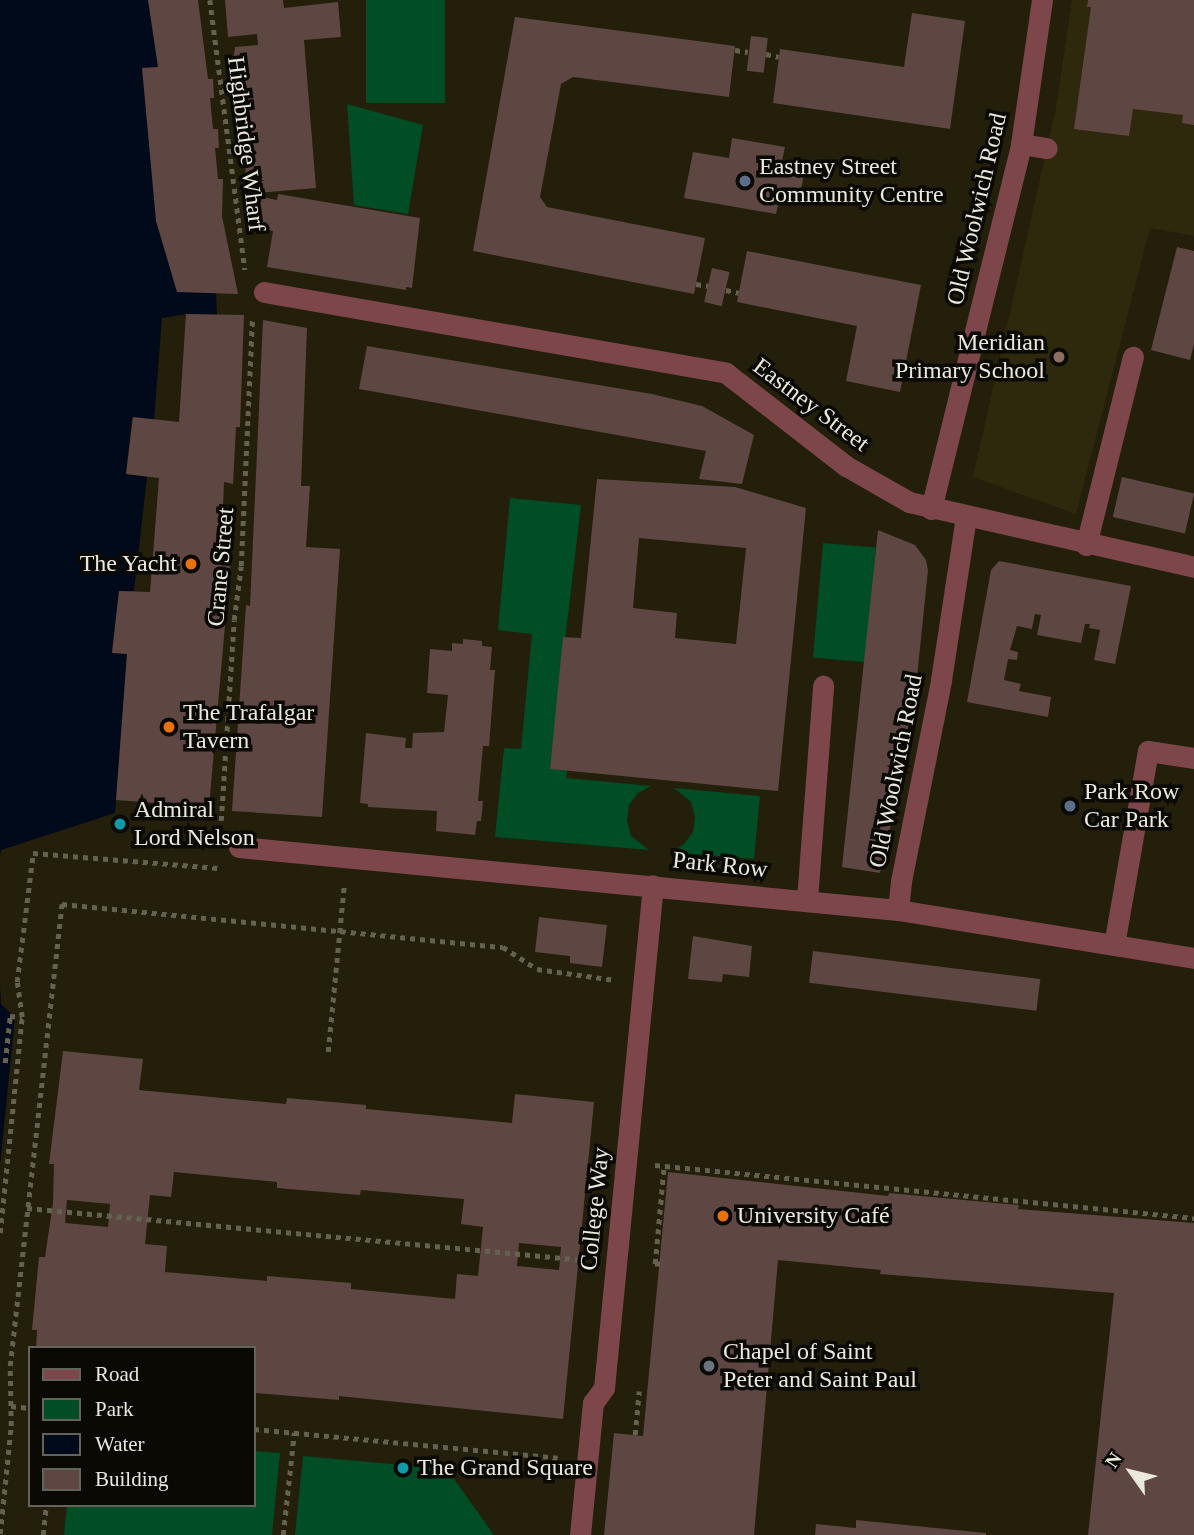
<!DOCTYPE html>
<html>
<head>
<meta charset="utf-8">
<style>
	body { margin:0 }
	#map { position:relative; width:1194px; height:1535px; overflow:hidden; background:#231f0b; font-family:"Times New Roman",serif }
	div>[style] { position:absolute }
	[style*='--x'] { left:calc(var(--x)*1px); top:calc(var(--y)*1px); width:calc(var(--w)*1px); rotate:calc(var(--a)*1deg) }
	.built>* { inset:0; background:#2e280d }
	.green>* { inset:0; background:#014d26; transform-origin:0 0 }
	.water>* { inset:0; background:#000a1a }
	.building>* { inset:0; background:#5e4642; transform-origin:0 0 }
	.path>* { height:4.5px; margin-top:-2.25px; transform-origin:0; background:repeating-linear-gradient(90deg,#64614f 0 5px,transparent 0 10px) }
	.lane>* { height:21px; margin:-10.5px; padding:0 10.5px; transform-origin:10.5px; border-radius:10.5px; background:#7d464a }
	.street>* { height:21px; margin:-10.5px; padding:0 10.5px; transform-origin:10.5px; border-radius:10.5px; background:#7d464a }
	.dots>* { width:19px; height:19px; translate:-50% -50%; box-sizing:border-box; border:4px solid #0a0903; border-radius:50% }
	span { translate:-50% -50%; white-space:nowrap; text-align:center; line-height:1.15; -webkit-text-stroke:7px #0a0903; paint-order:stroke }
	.street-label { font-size:24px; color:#ebe9dc }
	.poi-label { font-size:24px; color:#ebe9dc }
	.left { translate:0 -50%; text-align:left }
	.right { translate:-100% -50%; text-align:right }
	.legend { position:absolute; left:28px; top:1346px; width:228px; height:161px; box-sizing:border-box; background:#0a0903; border:2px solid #64635a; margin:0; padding:9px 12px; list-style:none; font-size:21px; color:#ebe9dc }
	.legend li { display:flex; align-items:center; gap:14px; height:35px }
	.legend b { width:35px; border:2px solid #64635a }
	.north { position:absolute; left:1096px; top:1437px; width:70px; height:70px; -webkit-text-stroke:5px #0a0903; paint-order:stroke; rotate:304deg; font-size:19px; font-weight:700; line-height:28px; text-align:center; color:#ebe9dc }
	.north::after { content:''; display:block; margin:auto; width:24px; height:32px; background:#ebe9dc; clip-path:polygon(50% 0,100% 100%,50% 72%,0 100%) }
</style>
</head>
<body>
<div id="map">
	<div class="built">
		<div style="clip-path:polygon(1072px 0,1194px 0,1194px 236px,1150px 228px,1076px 514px,973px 477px,1056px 108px)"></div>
	</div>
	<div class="green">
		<div style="left:366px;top:0;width:79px;height:103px"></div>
		<div style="clip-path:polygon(347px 104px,423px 125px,408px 214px,354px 205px)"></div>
		<div style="clip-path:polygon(510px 498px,581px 505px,550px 768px,567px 771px,566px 778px,651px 786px,638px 793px,629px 805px,627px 821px,631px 836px,649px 850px,495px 837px,504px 748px,521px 749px,532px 634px,498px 630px)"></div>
		<div style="left:823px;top:543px;width:53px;height:115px;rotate:5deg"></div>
		<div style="clip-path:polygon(674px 788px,760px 796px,754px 859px,671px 852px,684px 844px,693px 832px,695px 817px,691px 802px)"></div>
		<div style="clip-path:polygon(254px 1451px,280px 1453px,272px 1535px,64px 1535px,67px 1505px,254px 1505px)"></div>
		<div style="clip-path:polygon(303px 1456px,447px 1469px,494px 1535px,295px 1535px)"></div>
	</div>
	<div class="water">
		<div style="clip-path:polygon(0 0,148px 0,216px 293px,217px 315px,186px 314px,162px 318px,154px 420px,132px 418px,126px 474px,147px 477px,134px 591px,119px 591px,112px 652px,127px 654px,115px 813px,1px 850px,0 857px)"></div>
		<div style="clip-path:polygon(0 983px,1px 1004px,15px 1017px,0 1166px)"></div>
	</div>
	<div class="building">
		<div style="clip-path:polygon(148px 0,198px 0,208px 79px,213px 79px,214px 98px,210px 98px,213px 129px,218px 129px,219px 148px,215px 148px,218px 179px,223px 179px,222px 216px,238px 294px,177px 292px,156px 221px,142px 68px,158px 67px)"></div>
		<div style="clip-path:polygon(225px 0,283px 0,284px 8px,338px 2px,341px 37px,304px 40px,316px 188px,257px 193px,256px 177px,245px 176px,246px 164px,253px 162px,253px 149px,241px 147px,243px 133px,251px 132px,250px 119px,239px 118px,240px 105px,248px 104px,247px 91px,236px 90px,237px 77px,246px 76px,244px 63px,233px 61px,235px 47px,258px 45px,257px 34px,228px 37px)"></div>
		<div style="clip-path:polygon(1088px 0,1194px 0,1194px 125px,1182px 123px,1183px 115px,1133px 109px,1129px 136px,1074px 129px,1091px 7px,1087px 7px)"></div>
		<div style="clip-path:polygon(912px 13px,965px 21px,950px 129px,773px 103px,780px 49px,904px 67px)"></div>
		<div style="clip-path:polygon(515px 17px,735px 46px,729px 97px,573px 77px,561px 84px,540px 197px,547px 207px,705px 238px,694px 294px,473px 251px)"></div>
		<div style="left:751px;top:36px;width:17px;height:35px;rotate:7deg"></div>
		<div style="clip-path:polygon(732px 138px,785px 147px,780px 170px,804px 174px,801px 190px,782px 187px,776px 214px,684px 198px,693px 152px,729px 158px)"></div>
		<div style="clip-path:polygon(278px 194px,420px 218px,412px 288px,406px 287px,406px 290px,267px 267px,273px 231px,256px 228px,262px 197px,277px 200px)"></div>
		<div style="clip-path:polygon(1177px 247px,1194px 251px,1194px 344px,1190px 360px,1151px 350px)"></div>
		<div style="clip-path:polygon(747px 251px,921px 285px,900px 392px,846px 381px,857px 326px,737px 302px)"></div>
		<div style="left:712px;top:268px;width:18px;height:35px;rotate:13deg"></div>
		<div style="clip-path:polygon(186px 314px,244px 315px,240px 427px,236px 427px,233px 484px,224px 482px,222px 534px,233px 535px,209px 807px,116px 800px,127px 654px,112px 653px,119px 591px,150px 592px,159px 478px,126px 474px,133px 417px,179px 422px)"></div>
		<div style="clip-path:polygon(263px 320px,307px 328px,301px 486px,310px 486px,306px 547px,340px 549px,322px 817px,232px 811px,246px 605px,250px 606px)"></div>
		<div style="clip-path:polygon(367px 346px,652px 394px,702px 406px,754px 435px,742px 484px,699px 479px,706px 451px,359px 389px)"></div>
		<div style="left:1122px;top:477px;width:74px;height:41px;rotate:13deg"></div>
		<div style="clip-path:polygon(evenodd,597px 479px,735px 487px,806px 508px,778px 791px,550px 769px,563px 637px,581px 638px,597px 479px,639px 538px,746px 548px,736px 644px,675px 638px,677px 613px,633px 608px,639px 538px)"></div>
		<div style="clip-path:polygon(878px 530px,915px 545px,926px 560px,928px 570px,916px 687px,913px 687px,904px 765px,880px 873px,842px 867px)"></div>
		<div style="clip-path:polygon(999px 561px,1131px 586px,1115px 664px,1094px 660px,1100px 630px,1089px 628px,1090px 624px,1085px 624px,1081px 643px,1037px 635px,1041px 615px,1035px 614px,1032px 629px,1017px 626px,1010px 650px,1018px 652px,1017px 660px,1008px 659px,1004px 680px,1021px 684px,1019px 691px,1051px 697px,1048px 717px,967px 702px,991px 570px)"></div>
		<div style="clip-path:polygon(463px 639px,482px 641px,482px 646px,492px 647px,490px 670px,495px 670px,489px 746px,483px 746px,478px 801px,483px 801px,481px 821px,477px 821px,475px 835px,436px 831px,437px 811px,368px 807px,368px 804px,360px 803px,366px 733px,406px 738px,405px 748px,412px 748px,413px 733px,444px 732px,448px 695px,427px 693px,430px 649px,452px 651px,452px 643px,463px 644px)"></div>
		<div style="clip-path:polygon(539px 917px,607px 925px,602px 967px,570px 963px,570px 956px,535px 952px)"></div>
		<div style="clip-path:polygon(693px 936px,752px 946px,749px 977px,723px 974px,722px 982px,688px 979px)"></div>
		<div style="left:813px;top:951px;width:229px;height:32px;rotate:7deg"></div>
		<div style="clip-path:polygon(evenodd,63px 1051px,143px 1059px,139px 1090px,286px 1104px,287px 1098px,366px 1105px,366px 1109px,512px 1123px,515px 1094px,594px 1102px,563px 1419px,339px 1396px,339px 1400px,256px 1393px,254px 1348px,36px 1348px,37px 1330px,32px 1330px,39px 1257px,45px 1257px,53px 1203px,54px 1164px,49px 1164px,63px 1051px,174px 1172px,277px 1182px,277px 1188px,360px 1195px,361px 1190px,464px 1199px,461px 1224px,483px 1227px,478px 1276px,457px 1274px,455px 1299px,351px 1289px,351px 1283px,267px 1276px,267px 1281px,165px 1272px,167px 1246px,145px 1244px,150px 1195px,171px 1197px,174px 1172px,63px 1051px,67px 1200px,110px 1204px,108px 1227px,65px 1223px,67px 1200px,63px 1051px,519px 1243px,561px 1247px,559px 1270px,517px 1266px,519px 1243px)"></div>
		<div style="clip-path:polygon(668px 1172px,888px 1196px,889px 1193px,1019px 1205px,1018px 1209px,1194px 1223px,1194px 1535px,1088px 1535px,1114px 1293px,880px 1274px,881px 1270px,778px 1260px,754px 1535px,604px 1535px,614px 1433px,643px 1436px)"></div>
		<div style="clip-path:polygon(856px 1520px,986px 1533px,986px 1535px,815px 1535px,816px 1524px,856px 1528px)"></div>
	</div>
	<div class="path">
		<div style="--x:210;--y:0;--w:272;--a:82.6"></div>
		<div style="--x:735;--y:50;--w:13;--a:9"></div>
		<div style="--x:766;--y:54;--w:13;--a:13"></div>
		<div style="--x:696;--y:284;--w:12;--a:9"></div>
		<div style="--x:726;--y:290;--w:13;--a:13"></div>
		<div style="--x:221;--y:821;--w:201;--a:-86.3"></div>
		<div style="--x:234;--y:620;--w:54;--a:-82.6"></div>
		<div style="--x:241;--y:566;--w:246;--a:-87.4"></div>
		<div style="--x:328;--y:1052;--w:167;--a:-84.5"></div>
		<div style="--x:5;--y:1063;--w:47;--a:-83.9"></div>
		<div style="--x:10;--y:1016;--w:12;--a:5"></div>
		<div style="--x:655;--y:1165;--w:542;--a:5.62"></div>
		<div style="--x:27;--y:1208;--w:559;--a:5.33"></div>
		<div style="--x:0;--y:1233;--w:217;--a:-84.2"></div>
		<div style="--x:22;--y:1017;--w:35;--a:-98"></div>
		<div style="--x:17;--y:982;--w:130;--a:-82.9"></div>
		<div style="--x:33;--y:853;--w:186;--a:4.6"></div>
		<div style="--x:660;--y:1264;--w:5;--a:180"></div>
		<div style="--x:655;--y:1264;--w:98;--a:-84.8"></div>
		<div style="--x:11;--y:1406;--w:19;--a:6"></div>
		<div style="--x:254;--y:1429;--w:305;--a:5.4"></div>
		<div style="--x:635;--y:1435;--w:44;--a:-84.8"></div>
		<div style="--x:0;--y:1534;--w:109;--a:-84.2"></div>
		<div style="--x:11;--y:1426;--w:60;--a:-91"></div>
		<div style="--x:10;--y:1366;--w:465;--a:-83.6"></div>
		<div style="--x:62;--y:904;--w:443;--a:5.6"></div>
		<div style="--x:503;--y:947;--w:40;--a:32.9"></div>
		<div style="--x:537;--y:969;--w:79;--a:8"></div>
		<div style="--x:43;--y:1535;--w:30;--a:-84"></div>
		<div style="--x:283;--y:1535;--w:103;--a:-83.8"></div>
	</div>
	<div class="lane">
		<div style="--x:1021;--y:144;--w:26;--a:9"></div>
		<div style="--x:1086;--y:545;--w:194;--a:-76"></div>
		<div style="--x:807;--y:900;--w:215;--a:-85.7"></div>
		<div style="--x:1114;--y:945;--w:197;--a:-80.1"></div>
		<div style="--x:1148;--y:751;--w:47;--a:8.7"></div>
	</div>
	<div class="street">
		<div style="--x:264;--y:292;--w:469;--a:9.9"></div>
		<div style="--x:726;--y:373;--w:152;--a:37.8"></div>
		<div style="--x:846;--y:466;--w:73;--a:29.7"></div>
		<div style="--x:909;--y:502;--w:292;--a:12.8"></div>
		<div style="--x:931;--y:509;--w:376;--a:-76.1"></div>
		<div style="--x:1021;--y:144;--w:146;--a:-81.7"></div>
		<div style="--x:239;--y:847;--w:662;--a:5.46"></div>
		<div style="--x:898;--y:910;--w:300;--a:9.2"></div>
		<div style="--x:898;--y:910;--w:29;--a:-84"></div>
		<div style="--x:901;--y:881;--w:205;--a:-78.7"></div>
		<div style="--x:941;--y:680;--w:165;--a:-81.3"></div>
		<div style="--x:580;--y:1535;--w:133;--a:-84.4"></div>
		<div style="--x:593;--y:1403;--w:19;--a:-54"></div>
		<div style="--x:604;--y:1388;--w:505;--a:-84.44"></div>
	</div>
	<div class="dots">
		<div style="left:745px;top:181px;background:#5c6f8a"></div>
		<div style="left:1059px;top:357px;background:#8d6e63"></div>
		<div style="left:191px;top:564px;background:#e8710a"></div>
		<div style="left:169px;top:727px;background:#e8710a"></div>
		<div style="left:1070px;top:806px;background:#5c6f8a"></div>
		<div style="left:120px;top:824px;background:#0f9aa8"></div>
		<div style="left:723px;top:1216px;background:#e8710a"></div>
		<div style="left:709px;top:1366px;background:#6b7280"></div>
		<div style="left:403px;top:1468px;background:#0f9aa8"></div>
	</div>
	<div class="street-label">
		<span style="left:246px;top:144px;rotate:83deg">Highbridge Wharf</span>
		<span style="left:977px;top:209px;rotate:-77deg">Old Woolwich Road</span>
		<span style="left:811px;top:405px;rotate:37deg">Eastney Street</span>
		<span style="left:221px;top:567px;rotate:-85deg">Crane Street</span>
		<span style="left:896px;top:771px;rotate:-79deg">Old Woolwich Road</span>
		<span style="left:720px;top:865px;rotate:6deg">Park Row</span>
		<span style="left:595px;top:1209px;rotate:-84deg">College Way</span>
	</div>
	<div class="poi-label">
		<span class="left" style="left:759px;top:181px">Eastney Street<br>Community Centre</span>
		<span class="right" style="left:1045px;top:357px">Meridian<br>Primary School</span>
		<span class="right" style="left:177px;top:564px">The Yacht</span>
		<span class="left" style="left:183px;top:727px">The Trafalgar<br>Tavern</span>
		<span class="left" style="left:1084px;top:806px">Park Row<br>Car Park</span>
		<span class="left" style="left:134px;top:824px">Admiral<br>Lord Nelson</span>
		<span class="left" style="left:737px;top:1216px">University Café</span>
		<span class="left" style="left:723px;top:1366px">Chapel of Saint<br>Peter and Saint Paul</span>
		<span class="left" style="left:417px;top:1468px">The Grand Square</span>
	</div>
	<ul class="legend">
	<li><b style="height:9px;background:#7d464a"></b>Road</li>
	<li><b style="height:19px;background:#014d26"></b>Park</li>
	<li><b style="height:19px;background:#000a1a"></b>Water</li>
	<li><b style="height:19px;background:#5e4642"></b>Building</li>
	</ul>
	<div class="north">N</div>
</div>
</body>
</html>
